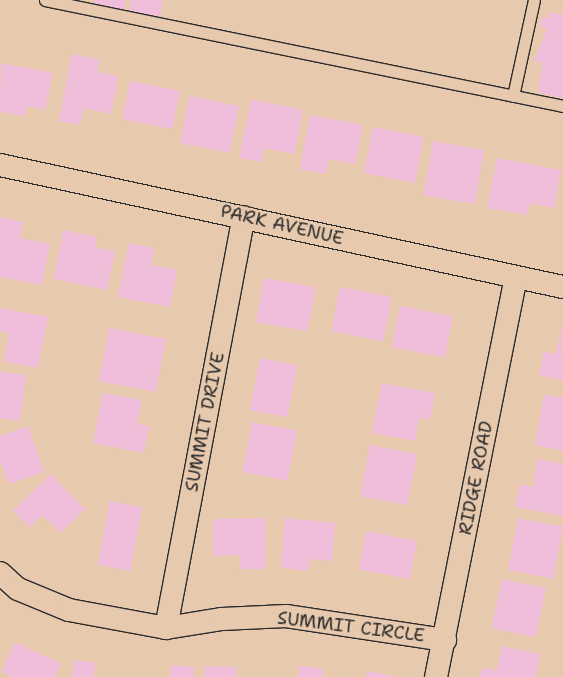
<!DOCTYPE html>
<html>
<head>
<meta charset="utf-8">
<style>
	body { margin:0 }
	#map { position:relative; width:563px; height:677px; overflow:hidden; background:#e7c9ae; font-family:"Shantell Sans",sans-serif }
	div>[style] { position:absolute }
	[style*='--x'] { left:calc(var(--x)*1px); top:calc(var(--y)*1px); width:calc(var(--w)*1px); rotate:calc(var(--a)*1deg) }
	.building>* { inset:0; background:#f0bddb; transform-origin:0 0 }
	.roads { filter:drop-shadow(1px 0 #2b2b2b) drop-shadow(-1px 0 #2b2b2b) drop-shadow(0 1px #2b2b2b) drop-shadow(0 -1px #2b2b2b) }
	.service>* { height:11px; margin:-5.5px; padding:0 5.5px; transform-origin:5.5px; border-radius:5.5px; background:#e7c9ae }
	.minor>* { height:22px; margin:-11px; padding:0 11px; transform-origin:11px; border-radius:11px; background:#e7c9ae }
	span { translate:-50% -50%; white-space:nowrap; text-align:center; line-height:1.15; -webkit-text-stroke:4.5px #e7c9ae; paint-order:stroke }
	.street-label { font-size:18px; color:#2b2b2b }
</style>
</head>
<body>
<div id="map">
	<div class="building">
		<div style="clip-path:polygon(94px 0,126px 0,124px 10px,94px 5px)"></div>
		<div style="clip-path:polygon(131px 0,163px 0,160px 16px,129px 11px)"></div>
		<div style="clip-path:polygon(550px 12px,563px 15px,563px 98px,537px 92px,543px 63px,534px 61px,547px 29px,540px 27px,542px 17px,549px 18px)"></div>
		<div style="clip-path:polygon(72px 54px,100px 60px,97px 72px,118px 76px,111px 114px,84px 108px,80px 125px,59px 121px)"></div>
		<div style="clip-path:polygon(1px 63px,53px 73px,45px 110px,27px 106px,25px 116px,0 112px)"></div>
		<div style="left:130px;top:81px;width:51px;height:39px;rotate:11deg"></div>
		<div style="left:189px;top:96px;width:51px;height:48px;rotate:11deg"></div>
		<div style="clip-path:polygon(251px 99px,303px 110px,294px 154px,264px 148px,262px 162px,239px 158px)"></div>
		<div style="clip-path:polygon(310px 115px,363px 125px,355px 164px,329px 159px,326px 174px,300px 169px)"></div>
		<div style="left:373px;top:127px;width:52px;height:47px;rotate:11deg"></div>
		<div style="left:433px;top:141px;width:52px;height:55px;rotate:10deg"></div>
		<div style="clip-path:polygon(497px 158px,561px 170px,554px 208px,530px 203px,527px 215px,487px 208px)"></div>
		<div style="clip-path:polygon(0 217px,23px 222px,20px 238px,50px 244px,42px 285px,0 277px)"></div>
		<div style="clip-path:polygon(63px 230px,97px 237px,95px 248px,115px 251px,107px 290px,54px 279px)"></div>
		<div style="clip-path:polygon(129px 243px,154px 248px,151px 265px,177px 270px,170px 307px,118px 297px)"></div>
		<div style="left:264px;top:278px;width:52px;height:45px;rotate:10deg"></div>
		<div style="left:340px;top:287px;width:53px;height:45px;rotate:11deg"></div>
		<div style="left:400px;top:306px;width:54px;height:42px;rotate:11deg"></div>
		<div style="clip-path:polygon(0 308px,48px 317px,38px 368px,4px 361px,9px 333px,0 331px)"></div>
		<div style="clip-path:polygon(561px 326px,563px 380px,539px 375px,544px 352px,556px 354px)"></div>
		<div style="left:109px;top:328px;width:58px;height:54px;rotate:11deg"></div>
		<div style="left:260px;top:358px;width:38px;height:53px;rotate:11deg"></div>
		<div style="clip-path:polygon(0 372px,26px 375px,20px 421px,0 418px)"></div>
		<div style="clip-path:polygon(382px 383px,435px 393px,430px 420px,419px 418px,415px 441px,372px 433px)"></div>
		<div style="clip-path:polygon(103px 393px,142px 400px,137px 424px,149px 426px,144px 453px,93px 443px)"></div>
		<div style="clip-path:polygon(544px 395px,563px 398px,563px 451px,535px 445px)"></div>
		<div style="left:252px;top:422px;width:46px;height:51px;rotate:11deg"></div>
		<div style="clip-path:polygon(28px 426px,44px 472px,9px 484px,0 461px,0 436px)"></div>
		<div style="left:370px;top:445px;width:48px;height:52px;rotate:11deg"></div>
		<div style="clip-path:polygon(538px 459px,563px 464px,563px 516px,515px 507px,520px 484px,533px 487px)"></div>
		<div style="clip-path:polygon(51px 474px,85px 509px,60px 533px,43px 515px,30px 527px,13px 511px)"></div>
		<div style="left:110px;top:501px;width:33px;height:65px;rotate:11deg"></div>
		<div style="clip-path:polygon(266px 518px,266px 569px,240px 569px,239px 555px,213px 556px,213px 519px)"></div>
		<div style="clip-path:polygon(285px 518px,335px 523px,332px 561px,310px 559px,309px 571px,281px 568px)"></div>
		<div style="left:518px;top:518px;width:46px;height:53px;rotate:11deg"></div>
		<div style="left:366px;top:531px;width:52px;height:39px;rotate:11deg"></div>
		<div style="left:502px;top:579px;width:45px;height:50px;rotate:12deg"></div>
		<div style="clip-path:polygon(15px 642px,61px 664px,55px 677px,13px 677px,2px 672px)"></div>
		<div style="clip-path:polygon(502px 646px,540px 654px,536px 677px,480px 677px,482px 668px,497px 671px)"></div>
		<div style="clip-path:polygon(74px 660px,96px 663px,93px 677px,72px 677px)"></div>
		<div style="clip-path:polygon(171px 665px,194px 667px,193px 677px,170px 677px)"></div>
		<div style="left:205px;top:666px;width:31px;height:11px;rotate:2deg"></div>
		<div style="clip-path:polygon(299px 666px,324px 669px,323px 677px,298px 677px)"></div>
		<div style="clip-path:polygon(367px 671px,393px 676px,393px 677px,366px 677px)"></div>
	</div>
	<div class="roads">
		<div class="service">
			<div style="--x:45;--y:0;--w:529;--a:11.56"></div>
			<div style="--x:513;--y:96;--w:98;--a:-77.7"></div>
		</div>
		<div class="minor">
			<div style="--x:0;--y:165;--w:576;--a:12.23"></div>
			<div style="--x:0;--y:573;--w:24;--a:42"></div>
			<div style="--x:18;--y:589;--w:55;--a:22.4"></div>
			<div style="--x:69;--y:610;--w:99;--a:10.5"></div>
			<div style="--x:166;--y:628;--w:57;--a:-9.1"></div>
			<div style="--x:222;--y:619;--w:64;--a:-2.7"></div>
			<div style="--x:286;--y:616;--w:161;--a:8.6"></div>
			<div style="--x:166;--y:628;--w:418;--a:-79.3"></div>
			<div style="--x:436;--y:677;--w:407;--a:-78.7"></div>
		</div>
	</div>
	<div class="street-label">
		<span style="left:282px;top:225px;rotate:13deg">PARK AVENUE</span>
		<span style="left:205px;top:422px;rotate:-79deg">SUMMIT DRIVE</span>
		<span style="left:476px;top:478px;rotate:-79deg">RIDGE ROAD</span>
		<span style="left:351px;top:627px;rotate:7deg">SUMMIT CIRCLE</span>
	</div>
</div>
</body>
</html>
